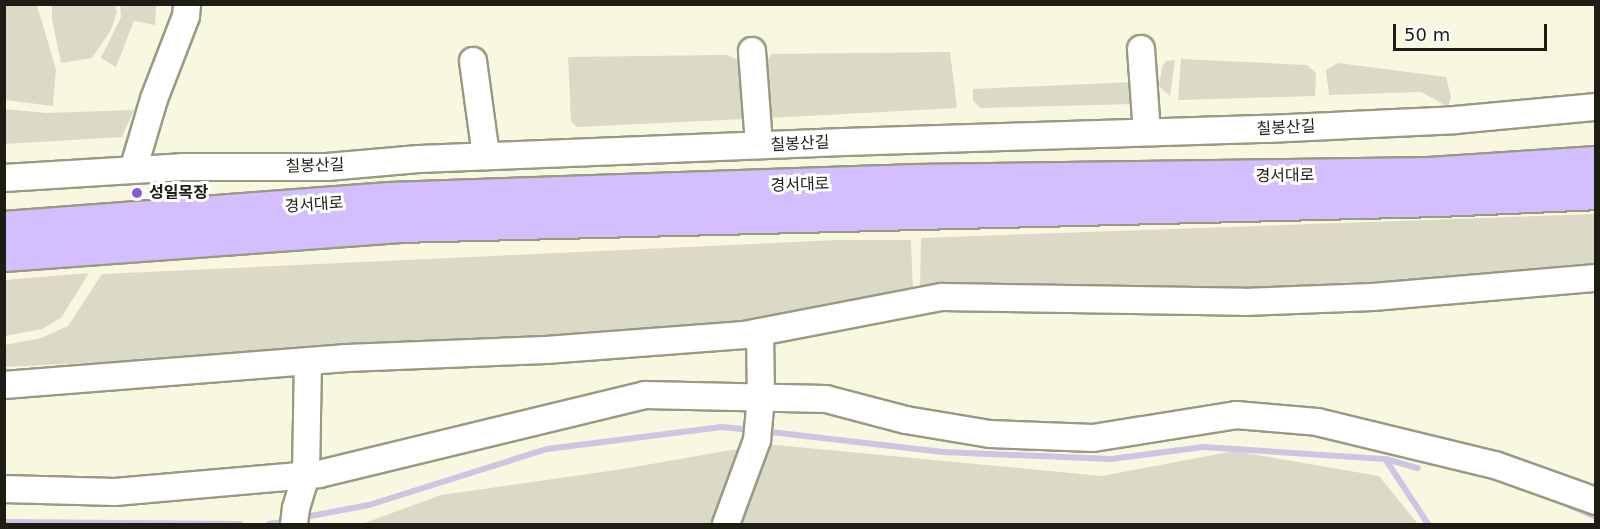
<!DOCTYPE html>
<html>
<head>
<meta charset="utf-8">
<style>
	body { margin:0 }
	#map { position:relative; width:1600px; height:529px; overflow:hidden; background:#f7f8df; font-family:"DejaVu Sans","Noto Sans KR",sans-serif }
	div>[style] { position:absolute }
	[style*='--x'] { left:calc(var(--x)*1px); top:calc(var(--y)*1px); width:calc(var(--w)*1px); rotate:calc(var(--a)*1deg) }
	.green>* { inset:0; background:#dadac6 }
	.stream>* { height:6px; margin:-3px; padding:0 3px; transform-origin:3px; border-radius:3px; background:#cdc5e3 }
	.roads { filter:drop-shadow(2px 0 #999a83) drop-shadow(-2px 0 #999a83) drop-shadow(0 2px #999a83) drop-shadow(0 -2px #999a83) }
	.minor>* { height:26px; margin:-13px; padding:0 13px; transform-origin:13px; border-radius:13px; background:#fff }
	.major>* { height:33px; margin:-16.5px; padding:0 16.5px; transform-origin:16.5px; border-radius:16.5px; background:#d3bffd }
	.dots>* { width:16px; height:16px; translate:-50% -50%; box-sizing:border-box; border:3px solid #fff; border-radius:50% }
	span { translate:-50% -50%; white-space:nowrap; text-align:center; line-height:1.15; -webkit-text-stroke:6px #fff; paint-order:stroke }
	.street-label { font-size:16px; color:#1d1d14 }
	.poi-label { font-size:16px; color:#1d1d14; font-weight:700 }
	.left { translate:0 -50%; text-align:left }
	.frame { position:absolute; inset:0; border:6px solid #1d1d14; pointer-events:none }
	.scale { position:absolute; left:1393px; top:24px; width:154px; height:27px; box-sizing:border-box; border:3px solid #1d1d14; border-top:0; padding-left:8px; font-size:18px; line-height:21px; white-space:nowrap; color:#1d1d14; -webkit-text-stroke:4px #fff; paint-order:stroke }
</style>
</head>
<body>
<div id="map">
	<div class="green">
		<div style="clip-path:polygon(5px 4px,37px 5px,56px 70px,53px 106px,5px 100px)"></div>
		<div style="clip-path:polygon(52px 5px,115px 5px,117px 12px,111px 30px,92px 58px,61px 63px,52px 19px)"></div>
		<div style="clip-path:polygon(120px 5px,156px 5px,155px 25px,134px 21px,116px 67px,101px 58px,121px 17px)"></div>
		<div style="clip-path:polygon(950px 52px,957px 108px,769px 118px,767px 60px,772px 54px)"></div>
		<div style="clip-path:polygon(726px 55px,736px 59px,739px 65px,744px 119px,577px 127px,571px 121px,568px 57px)"></div>
		<div style="clip-path:polygon(1181px 59px,1307px 65px,1316px 73px,1315px 96px,1178px 100px)"></div>
		<div style="clip-path:polygon(1175px 60px,1170px 96px,1159px 86px,1162px 67px,1166px 61px)"></div>
		<div style="clip-path:polygon(1338px 63px,1446px 77px,1451px 97px,1448px 107px,1421px 92px,1329px 95px,1326px 70px)"></div>
		<div style="clip-path:polygon(1134px 82px,1132px 104px,981px 108px,973px 101px,973px 89px)"></div>
		<div style="clip-path:polygon(5px 109px,46px 113px,134px 110px,122px 137px,5px 144px)"></div>
		<div style="clip-path:polygon(1595px 214px,1595px 265px,1439px 281px,1352px 282px,1148px 297px,967px 284px,920px 290px,921px 238px)"></div>
		<div style="clip-path:polygon(839px 240px,911px 240px,913px 291px,696px 332px,5px 367px,5px 345px,41px 338px,68px 326px,102px 274px)"></div>
		<div style="clip-path:polygon(89px 273px,61px 318px,42px 329px,5px 336px,5px 280px)"></div>
		<div style="clip-path:polygon(765px 444px,1102px 476px,1234px 451px,1379px 476px,1418px 524px,362px 524px,441px 495px,623px 469px)"></div>
	</div>
	<div class="stream">
		<div style="--x:762;--y:431;--w:182;--a:6.6"></div>
		<div style="--x:943;--y:452;--w:168;--a:2.4"></div>
		<div style="--x:1111;--y:459;--w:93;--a:-7.4"></div>
		<div style="--x:1203;--y:447;--w:183;--a:3.8"></div>
		<div style="--x:1386;--y:459;--w:33;--a:16"></div>
		<div style="--x:1386;--y:460;--w:77;--a:56.7"></div>
		<div style="--x:1555;--y:499;--w:45;--a:23.7"></div>
		<div style="--x:300;--y:518;--w:70;--a:-10.7"></div>
		<div style="--x:369;--y:505;--w:187;--a:-17.5"></div>
		<div style="--x:547;--y:449;--w:174;--a:-7.2"></div>
		<div style="--x:720;--y:427;--w:32;--a:5"></div>
		<div style="--x:4;--y:522;--w:236;--a:0.5"></div>
		<div style="--x:269;--y:524;--w:18;--a:-9"></div>
	</div>
	<div class="roads">
		<div class="minor">
			<div style="--x:1141;--y:49;--w:83;--a:85.9"></div>
			<div style="--x:752;--y:51;--w:94;--a:85.7"></div>
			<div style="--x:473;--y:61;--w:96;--a:82.2"></div>
			<div style="--x:133;--y:170;--w:74;--a:-73.5"></div>
			<div style="--x:154;--y:99;--w:89;--a:-68.9"></div>
			<div style="--x:186;--y:16;--w:12;--a:-85"></div>
			<div style="--x:4;--y:178;--w:178;--a:-3.5"></div>
			<div style="--x:182;--y:167;--w:145;--a:0"></div>
			<div style="--x:327;--y:167;--w:92;--a:-5"></div>
			<div style="--x:419;--y:159;--w:425;--a:-2.3"></div>
			<div style="--x:844;--y:142;--w:423;--a:-1.8"></div>
			<div style="--x:1267;--y:129;--w:188;--a:-2.7"></div>
			<div style="--x:1455;--y:120;--w:142;--a:-5.3"></div>
			<div style="--x:4;--y:385;--w:344;--a:-4.5"></div>
			<div style="--x:347;--y:358;--w:199;--a:-2.3"></div>
			<div style="--x:546;--y:350;--w:199;--a:-4.3"></div>
			<div style="--x:744;--y:335;--w:202;--a:-10.9"></div>
			<div style="--x:942;--y:297;--w:302;--a:0.9"></div>
			<div style="--x:1244;--y:302;--w:129;--a:-2.2"></div>
			<div style="--x:1373;--y:297;--w:224;--a:-4.9"></div>
			<div style="--x:4;--y:489;--w:111;--a:1.5"></div>
			<div style="--x:115;--y:492;--w:205;--a:-5"></div>
			<div style="--x:319;--y:474;--w:335;--a:-13.6"></div>
			<div style="--x:645;--y:395;--w:181;--a:1.3"></div>
			<div style="--x:826;--y:399;--w:83;--a:14.7"></div>
			<div style="--x:906;--y:420;--w:85;--a:9.5"></div>
			<div style="--x:990;--y:434;--w:103;--a:2.2"></div>
			<div style="--x:1093;--y:438;--w:145;--a:-9.1"></div>
			<div style="--x:1236;--y:415;--w:81;--a:4.9"></div>
			<div style="--x:1317;--y:422;--w:183;--a:13.6"></div>
			<div style="--x:1495;--y:465;--w:107;--a:19.6"></div>
			<div style="--x:294;--y:524;--w:16;--a:-83"></div>
			<div style="--x:296;--y:508;--w:34;--a:-73"></div>
			<div style="--x:306;--y:475;--w:114;--a:-89"></div>
			<div style="--x:726;--y:524;--w:90;--a:-69.7"></div>
			<div style="--x:757;--y:440;--w:42;--a:-84.6"></div>
			<div style="--x:761;--y:398;--w:66;--a:-90.9"></div>
		</div>
		<div class="major">
			<div style="--x:4;--y:228;--w:386;--a:-4.3"></div>
			<div style="--x:389;--y:199;--w:525;--a:-1.96"></div>
			<div style="--x:914;--y:181;--w:515;--a:-0.78"></div>
			<div style="--x:1429;--y:174;--w:167;--a:-3.8"></div>
			<div style="--x:4;--y:254;--w:394;--a:-4.2"></div>
			<div style="--x:397;--y:225;--w:1041;--a:-1.43"></div>
			<div style="--x:1438;--y:199;--w:158;--a:-2.5"></div>
		</div>
	</div>
	<div class="dots">
		<div style="left:137px;top:193px;background:#885bd5"></div>
	</div>
	<div class="street-label">
		<span style="left:1286px;top:128px;rotate:-3deg">칠봉산길</span>
		<span style="left:800px;top:144px;rotate:-3deg">칠봉산길</span>
		<span style="left:315px;top:166px;rotate:-2deg">칠봉산길</span>
		<span style="left:1285px;top:176px;rotate:-1deg">경서대로</span>
		<span style="left:800px;top:185px;rotate:-2deg">경서대로</span>
		<span style="left:314px;top:205px;rotate:-4deg">경서대로</span>
	</div>
	<div class="poi-label">
		<span class="left" style="left:149px;top:193px">성일목장</span>
	</div>
	<div class="frame"></div>
	<div class="scale">50 m</div>
</div>
</body>
</html>
